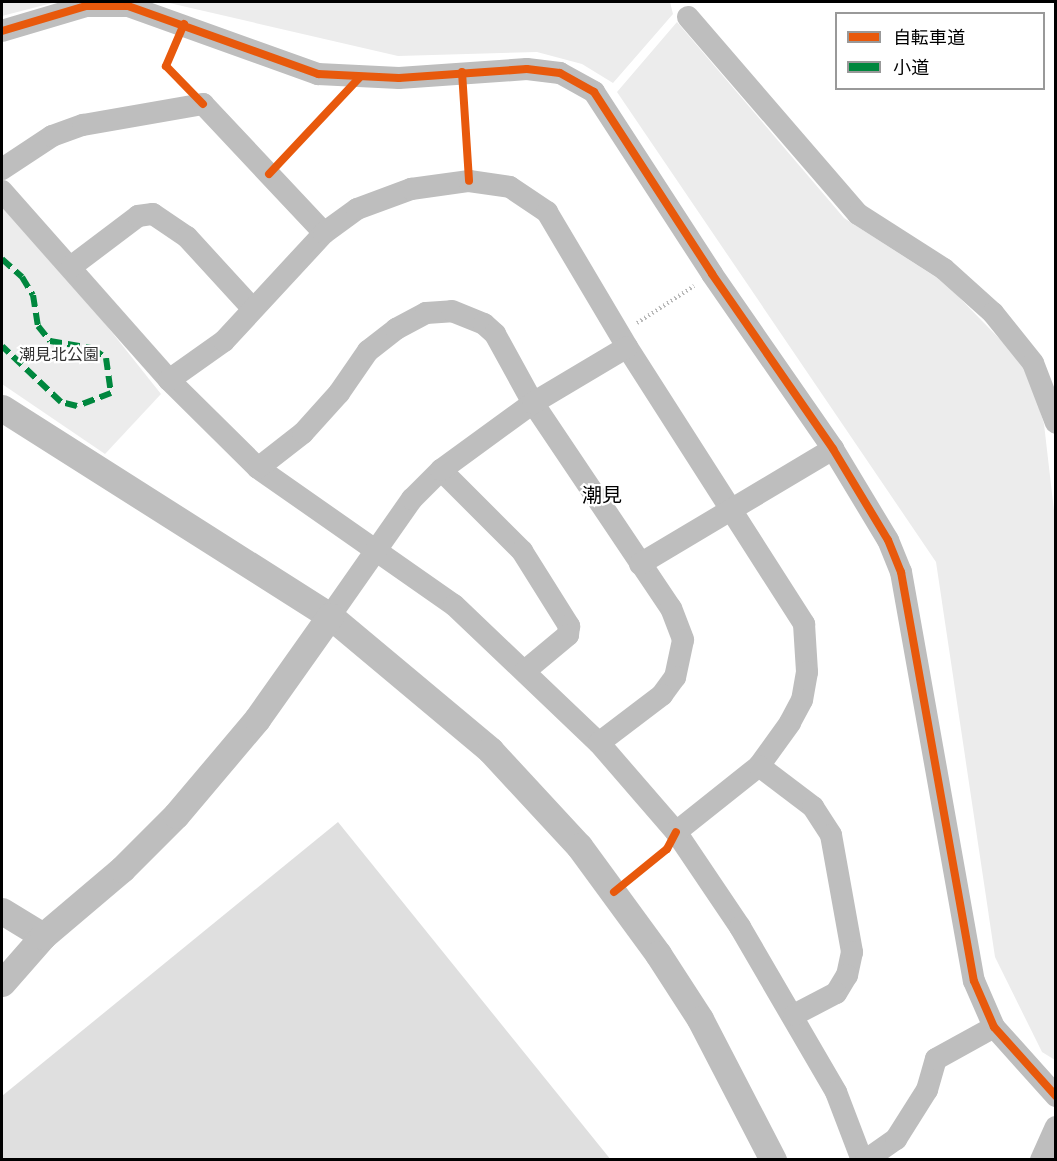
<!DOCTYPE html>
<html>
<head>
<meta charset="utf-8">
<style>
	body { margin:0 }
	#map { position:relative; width:1057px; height:1161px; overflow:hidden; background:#fff; font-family:Overpass,"Noto Sans JP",sans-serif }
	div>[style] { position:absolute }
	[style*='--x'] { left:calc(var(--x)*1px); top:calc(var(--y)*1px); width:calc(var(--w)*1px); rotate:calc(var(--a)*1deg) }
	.green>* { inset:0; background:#ececec }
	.building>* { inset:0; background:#dfdfdf }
	.path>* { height:4px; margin-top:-2px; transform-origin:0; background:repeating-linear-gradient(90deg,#b9b9b9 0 1.5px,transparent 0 4.5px) }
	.minor>* { height:22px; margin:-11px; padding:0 11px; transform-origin:11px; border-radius:11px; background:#bebebe }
	.tertiary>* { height:27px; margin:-13.5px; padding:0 13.5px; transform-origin:13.5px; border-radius:13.5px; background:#bebebe }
	.quiet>* { height:6px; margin-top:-3px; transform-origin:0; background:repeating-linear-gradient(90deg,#00873e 0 12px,transparent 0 18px) }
	.cycleway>* { height:8px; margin:-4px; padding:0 4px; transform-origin:4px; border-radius:4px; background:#e8590c }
	span { translate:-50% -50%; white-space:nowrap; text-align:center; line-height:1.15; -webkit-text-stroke:4.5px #fff; paint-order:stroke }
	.park-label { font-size:16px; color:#333 }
	.quarter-label { font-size:20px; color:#000 }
	.frame { position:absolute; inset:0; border:3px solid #000; pointer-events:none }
	.legend { position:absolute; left:835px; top:12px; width:210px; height:78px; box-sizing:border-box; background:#fff; border:2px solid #999; margin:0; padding:8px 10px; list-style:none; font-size:18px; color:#000 }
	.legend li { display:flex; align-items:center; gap:12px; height:30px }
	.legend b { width:30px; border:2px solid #999 }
</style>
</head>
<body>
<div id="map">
	<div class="green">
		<div style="clip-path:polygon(2px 2px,56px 2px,2px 16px)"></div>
		<div style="clip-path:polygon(165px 2px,670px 2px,673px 14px,613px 83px,582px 64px,537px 52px,398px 56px)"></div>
		<div style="clip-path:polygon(677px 22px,844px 218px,945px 283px,1026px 366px,1044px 424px,1056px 528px,1055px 1060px,1042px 1052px,995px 957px,936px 562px,617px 92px)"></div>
		<div style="clip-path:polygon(2px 206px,64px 272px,161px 394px,105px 454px,2px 384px)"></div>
	</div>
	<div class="building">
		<div style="clip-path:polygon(338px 822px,611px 1160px,2px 1160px,2px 1096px)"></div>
	</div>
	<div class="path">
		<div style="--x:175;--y:44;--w:24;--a:112"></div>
		<div style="--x:166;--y:66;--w:29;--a:46"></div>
		<div style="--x:463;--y:94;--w:67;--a:86.6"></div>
		<div style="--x:284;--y:158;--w:85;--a:-46.9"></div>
		<div style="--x:637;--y:323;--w:68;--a:-33"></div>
		<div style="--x:631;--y:878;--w:43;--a:-38.5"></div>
	</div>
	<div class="minor">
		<div style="--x:688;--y:17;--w:260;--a:49.2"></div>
		<div style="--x:858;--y:214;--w:102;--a:32.6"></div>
		<div style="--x:944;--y:269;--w:66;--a:41.9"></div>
		<div style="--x:993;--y:313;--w:64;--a:51.3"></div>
		<div style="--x:1033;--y:363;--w:64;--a:69"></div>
		<div style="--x:2;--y:31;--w:88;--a:-16.6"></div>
		<div style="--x:86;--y:6;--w:42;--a:0"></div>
		<div style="--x:128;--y:6;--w:202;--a:19.7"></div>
		<div style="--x:318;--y:74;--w:81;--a:2.8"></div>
		<div style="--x:399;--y:78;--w:128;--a:-4"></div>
		<div style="--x:527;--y:69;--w:33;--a:7"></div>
		<div style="--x:560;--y:73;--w:39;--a:29"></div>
		<div style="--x:594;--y:92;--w:217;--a:57"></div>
		<div style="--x:712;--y:274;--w:213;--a:55.3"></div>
		<div style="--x:833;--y:449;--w:106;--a:58.9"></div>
		<div style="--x:888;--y:540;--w:35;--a:68"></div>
		<div style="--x:901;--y:572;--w:415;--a:79.9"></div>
		<div style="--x:974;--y:981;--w:50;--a:66.5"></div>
		<div style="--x:994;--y:1027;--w:93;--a:48.1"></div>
		<div style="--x:2;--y:169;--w:60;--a:-33.4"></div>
		<div style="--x:52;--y:136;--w:33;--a:-20"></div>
		<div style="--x:83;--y:125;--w:122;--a:-9.9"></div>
		<div style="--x:203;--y:104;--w:177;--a:46.8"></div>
		<div style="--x:2;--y:191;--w:252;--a:48.5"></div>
		<div style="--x:169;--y:380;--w:125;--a:44.7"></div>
		<div style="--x:258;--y:468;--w:239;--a:35"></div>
		<div style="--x:454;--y:605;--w:200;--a:43.6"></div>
		<div style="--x:599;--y:743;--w:118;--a:49.1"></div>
		<div style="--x:676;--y:832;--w:115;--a:56"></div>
		<div style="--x:740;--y:927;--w:191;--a:59.8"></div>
		<div style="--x:836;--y:1092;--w:73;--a:69.1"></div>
		<div style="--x:72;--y:266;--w:83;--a:-37.1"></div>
		<div style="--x:138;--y:216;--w:15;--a:-8"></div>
		<div style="--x:153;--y:214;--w:41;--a:34.1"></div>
		<div style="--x:187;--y:237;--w:96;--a:47.5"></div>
		<div style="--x:169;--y:380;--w:67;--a:-35.3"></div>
		<div style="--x:224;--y:341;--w:147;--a:-47.2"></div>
		<div style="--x:324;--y:233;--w:41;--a:-36"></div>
		<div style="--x:357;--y:209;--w:58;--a:-20.3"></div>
		<div style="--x:411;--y:189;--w:59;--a:-7.9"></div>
		<div style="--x:469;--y:181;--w:41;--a:8.3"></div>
		<div style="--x:510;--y:187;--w:45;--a:34"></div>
		<div style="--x:547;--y:212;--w:157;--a:59.3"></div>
		<div style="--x:627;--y:347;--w:329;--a:57.4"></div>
		<div style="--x:804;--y:624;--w:48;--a:86.4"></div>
		<div style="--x:807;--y:672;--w:28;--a:100"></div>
		<div style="--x:802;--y:700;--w:26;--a:118"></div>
		<div style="--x:790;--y:723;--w:53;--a:125.8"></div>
		<div style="--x:759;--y:766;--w:106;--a:141.5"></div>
		<div style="--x:258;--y:468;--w:57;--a:-37.9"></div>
		<div style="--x:303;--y:433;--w:54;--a:-48"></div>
		<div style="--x:339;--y:393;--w:51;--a:-55.4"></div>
		<div style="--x:368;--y:351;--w:36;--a:-38"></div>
		<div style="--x:396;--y:329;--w:34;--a:-28"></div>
		<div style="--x:426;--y:313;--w:26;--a:-4"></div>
		<div style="--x:452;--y:311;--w:35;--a:22"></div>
		<div style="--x:484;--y:324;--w:15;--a:42"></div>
		<div style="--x:495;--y:334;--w:79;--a:61.2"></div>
		<div style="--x:533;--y:403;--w:247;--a:56.1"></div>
		<div style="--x:671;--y:608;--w:34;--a:69"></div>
		<div style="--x:683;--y:640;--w:38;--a:102"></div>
		<div style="--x:675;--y:677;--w:22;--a:126"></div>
		<div style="--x:662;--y:695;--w:79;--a:142.7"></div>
		<div style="--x:441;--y:470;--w:115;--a:45"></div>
		<div style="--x:522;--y:551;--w:89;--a:57.9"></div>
		<div style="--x:569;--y:626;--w:9;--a:96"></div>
		<div style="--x:568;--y:635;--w:55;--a:140.2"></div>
		<div style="--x:640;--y:564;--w:225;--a:-30.8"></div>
		<div style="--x:330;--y:616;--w:143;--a:-55"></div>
		<div style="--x:412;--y:499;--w:41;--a:-45"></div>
		<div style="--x:441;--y:470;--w:114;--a:-36.1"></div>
		<div style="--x:533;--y:403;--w:109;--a:-30.8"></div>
		<div style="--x:759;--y:766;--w:68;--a:37.2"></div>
		<div style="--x:813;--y:807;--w:33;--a:57"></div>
		<div style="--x:831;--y:835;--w:119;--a:79.8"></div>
		<div style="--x:852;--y:952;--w:24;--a:102"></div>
		<div style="--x:847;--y:975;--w:21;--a:121"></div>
		<div style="--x:836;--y:993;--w:47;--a:152.4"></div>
		<div style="--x:866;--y:1160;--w:37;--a:-35"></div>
		<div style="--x:896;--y:1139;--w:58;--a:-57.7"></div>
		<div style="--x:927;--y:1090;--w:32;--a:-74"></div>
		<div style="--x:936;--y:1059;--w:66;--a:-28.9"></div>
		<div style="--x:1041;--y:1160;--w:36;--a:-66"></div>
	</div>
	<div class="tertiary">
		<div style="--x:2;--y:408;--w:388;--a:32.4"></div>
		<div style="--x:330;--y:616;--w:209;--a:39.9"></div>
		<div style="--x:490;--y:750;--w:131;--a:47.2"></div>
		<div style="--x:579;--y:846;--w:134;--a:53.8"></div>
		<div style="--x:658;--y:954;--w:77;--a:57.1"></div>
		<div style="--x:700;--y:1019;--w:159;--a:62.6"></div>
		<div style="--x:2;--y:911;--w:48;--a:31.4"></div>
		<div style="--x:2;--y:983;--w:62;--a:-48.9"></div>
		<div style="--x:43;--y:936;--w:104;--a:-40.3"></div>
		<div style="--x:122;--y:869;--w:76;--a:-45"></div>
		<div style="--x:176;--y:815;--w:126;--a:-49.8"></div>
		<div style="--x:257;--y:719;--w:126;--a:-54.7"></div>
	</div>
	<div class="quiet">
		<div style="--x:2;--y:259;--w:27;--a:42"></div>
		<div style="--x:22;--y:277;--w:21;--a:59"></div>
		<div style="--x:33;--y:295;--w:31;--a:81"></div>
		<div style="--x:38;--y:326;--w:19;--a:51"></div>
		<div style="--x:50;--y:341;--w:43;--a:9.5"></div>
		<div style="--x:92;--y:348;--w:17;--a:36"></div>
		<div style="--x:106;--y:358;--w:35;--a:82"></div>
		<div style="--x:111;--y:393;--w:36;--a:159"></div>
		<div style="--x:77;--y:406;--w:16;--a:-166"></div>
		<div style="--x:61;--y:402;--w:81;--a:-136.5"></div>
	</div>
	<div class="cycleway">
		<div style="--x:184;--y:24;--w:46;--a:113.2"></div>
		<div style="--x:166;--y:66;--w:53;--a:45.8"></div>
		<div style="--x:2;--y:31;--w:88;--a:-16.6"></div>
		<div style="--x:86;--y:6;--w:42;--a:0"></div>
		<div style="--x:128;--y:6;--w:202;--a:19.7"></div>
		<div style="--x:318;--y:74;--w:81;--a:2.8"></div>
		<div style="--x:399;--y:78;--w:128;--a:-4"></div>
		<div style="--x:527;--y:69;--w:33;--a:7"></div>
		<div style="--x:560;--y:73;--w:39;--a:29"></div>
		<div style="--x:594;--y:92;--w:217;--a:57"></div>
		<div style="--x:712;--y:274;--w:213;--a:55.3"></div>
		<div style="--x:833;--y:449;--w:106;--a:58.9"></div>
		<div style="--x:888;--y:540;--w:35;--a:68"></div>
		<div style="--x:901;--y:572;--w:415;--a:79.9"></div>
		<div style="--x:974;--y:981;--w:50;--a:66.5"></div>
		<div style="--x:994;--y:1027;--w:93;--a:48.1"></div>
		<div style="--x:462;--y:72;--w:109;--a:86.3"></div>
		<div style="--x:269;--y:174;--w:132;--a:-46.8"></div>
		<div style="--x:614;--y:892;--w:68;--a:-39.1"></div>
		<div style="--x:667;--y:849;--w:19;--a:-62"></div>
	</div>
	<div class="park-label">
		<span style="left:59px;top:356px">潮見北公園</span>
	</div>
	<div class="quarter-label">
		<span style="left:602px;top:497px">潮見</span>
	</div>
	<div class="frame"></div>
	<ul class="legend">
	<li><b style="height:8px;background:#e8590c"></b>自転車道</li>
	<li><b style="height:8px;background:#00873e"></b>小道</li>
	</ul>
</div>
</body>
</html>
